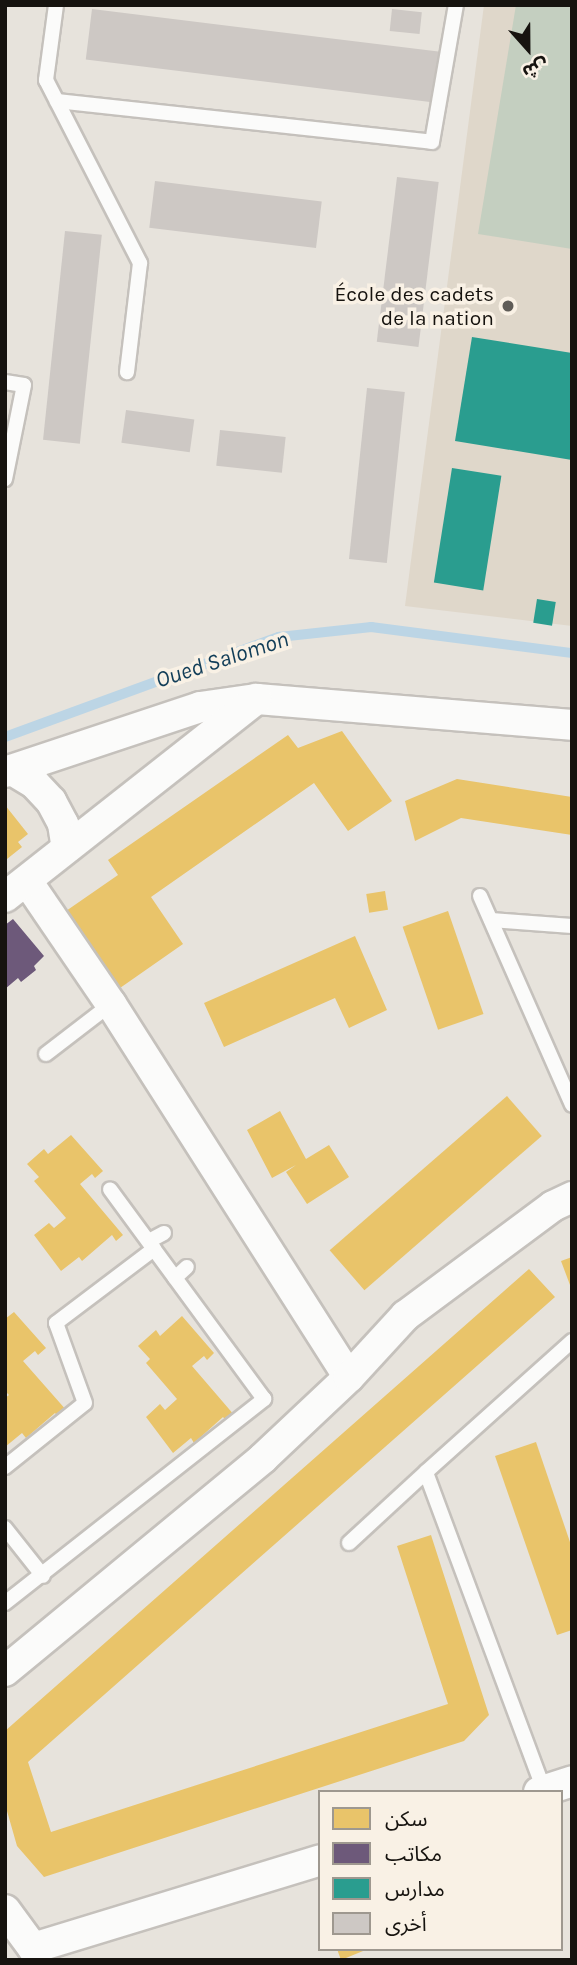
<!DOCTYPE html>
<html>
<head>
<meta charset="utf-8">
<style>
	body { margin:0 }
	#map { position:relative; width:577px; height:1965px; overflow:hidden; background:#e7e3dc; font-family:Karla,"Noto Sans Arabic",sans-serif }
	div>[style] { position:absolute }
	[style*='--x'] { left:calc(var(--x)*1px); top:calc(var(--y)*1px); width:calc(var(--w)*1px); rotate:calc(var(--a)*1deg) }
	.built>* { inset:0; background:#dfd7ca }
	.green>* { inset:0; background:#c4cfc0 }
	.homes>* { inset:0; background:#e9c46a; transform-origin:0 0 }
	.offices>* { inset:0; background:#6d597a }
	.schools>* { inset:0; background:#2a9d8f; transform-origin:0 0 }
	.stream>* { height:10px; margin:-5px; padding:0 5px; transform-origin:5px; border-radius:5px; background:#bcd5e5 }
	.building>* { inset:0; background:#cdc8c4; transform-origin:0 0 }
	.roads { filter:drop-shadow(2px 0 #c5c1bc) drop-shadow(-2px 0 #c5c1bc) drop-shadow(0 2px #c5c1bc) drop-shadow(0 -2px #c5c1bc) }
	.lane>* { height:14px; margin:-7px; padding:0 7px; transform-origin:7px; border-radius:7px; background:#fbfbfa }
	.street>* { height:30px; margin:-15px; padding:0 15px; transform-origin:15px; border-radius:15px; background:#fbfbfa }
	.dots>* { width:19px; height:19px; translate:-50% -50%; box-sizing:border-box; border:4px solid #f9f1e5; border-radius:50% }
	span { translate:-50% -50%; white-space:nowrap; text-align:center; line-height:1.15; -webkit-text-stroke:7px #f9f1e5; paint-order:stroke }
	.poi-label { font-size:21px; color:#16130f }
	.right { translate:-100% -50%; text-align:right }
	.water-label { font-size:23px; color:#113d58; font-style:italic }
	.frame { position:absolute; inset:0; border:7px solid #16130f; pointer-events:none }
	.legend { position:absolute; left:318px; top:1790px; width:245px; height:161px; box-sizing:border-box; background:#f9f1e5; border:2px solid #9e988f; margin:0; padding:9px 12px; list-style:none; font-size:21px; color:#16130f }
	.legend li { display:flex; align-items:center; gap:14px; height:35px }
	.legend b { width:35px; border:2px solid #9e988f }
	.north { position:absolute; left:493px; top:14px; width:70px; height:70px; -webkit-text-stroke:5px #f9f1e5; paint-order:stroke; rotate:159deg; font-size:19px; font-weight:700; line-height:28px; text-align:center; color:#16130f }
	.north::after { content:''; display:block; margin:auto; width:24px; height:32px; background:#16130f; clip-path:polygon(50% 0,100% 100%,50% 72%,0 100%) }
</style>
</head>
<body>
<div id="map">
	<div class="built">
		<div style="clip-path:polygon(484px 5px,572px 5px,572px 626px,405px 606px)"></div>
	</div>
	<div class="green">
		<div style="clip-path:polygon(516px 5px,572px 5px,572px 249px,478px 234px)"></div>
	</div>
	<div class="homes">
		<div style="clip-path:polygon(342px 731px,392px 801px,348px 831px,314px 783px,151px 897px,183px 944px,120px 988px,66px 911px,118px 875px,108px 860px,288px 735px,298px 748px)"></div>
		<div style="clip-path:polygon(457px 779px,572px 797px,572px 835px,461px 818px,415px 841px,405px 801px)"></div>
		<div style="clip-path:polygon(5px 805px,28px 834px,18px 842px,22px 847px,7px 859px)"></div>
		<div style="left:385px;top:891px;width:19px;height:19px;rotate:81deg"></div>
		<div style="left:448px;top:911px;width:109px;height:48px;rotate:71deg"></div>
		<div style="clip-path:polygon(355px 936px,387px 1010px,349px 1028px,335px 998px,224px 1047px,204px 1003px)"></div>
		<div style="left:507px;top:1096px;width:53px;height:235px;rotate:49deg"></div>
		<div style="clip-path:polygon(280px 1111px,306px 1159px,329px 1145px,349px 1177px,307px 1204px,286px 1172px,296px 1165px,272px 1178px,247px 1130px)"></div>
		<div style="clip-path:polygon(71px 1135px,103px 1171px,95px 1178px,92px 1174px,80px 1184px,123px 1235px,116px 1241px,112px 1235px,82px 1261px,79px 1257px,61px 1271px,34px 1235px,49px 1223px,54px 1228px,66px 1218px,34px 1181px,39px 1177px,27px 1164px,44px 1149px,48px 1154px)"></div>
		<div style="clip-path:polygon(572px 1257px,572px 1284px,570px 1285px,561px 1261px)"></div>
		<div style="clip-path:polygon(529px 1269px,555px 1297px,28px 1762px,51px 1832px,448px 1704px,397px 1546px,431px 1535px,489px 1715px,464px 1741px,44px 1877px,17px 1846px,5px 1804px,5px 1731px)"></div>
		<div style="clip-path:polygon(14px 1312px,46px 1348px,38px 1355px,35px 1351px,23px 1361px,67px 1411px,59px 1418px,55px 1413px,26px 1438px,22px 1433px,5px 1447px,5px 1398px,9px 1395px,5px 1391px,5px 1319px)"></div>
		<div style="clip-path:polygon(182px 1316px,214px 1353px,207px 1360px,204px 1356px,192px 1366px,235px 1416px,228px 1423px,223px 1417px,194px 1443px,191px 1438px,173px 1453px,146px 1417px,160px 1404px,165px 1410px,177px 1399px,146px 1363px,150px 1359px,138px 1346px,156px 1330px,160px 1336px)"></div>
		<div style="clip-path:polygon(536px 1442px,572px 1548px,572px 1630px,557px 1635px,495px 1456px)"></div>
		<div style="clip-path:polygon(337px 1949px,368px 1949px,341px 1960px)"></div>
	</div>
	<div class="offices">
		<div style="clip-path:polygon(13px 919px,44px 956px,34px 966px,36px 970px,21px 982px,18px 978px,5px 989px,5px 925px)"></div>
	</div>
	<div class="schools">
		<div style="clip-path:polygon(472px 337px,572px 353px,572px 460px,455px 441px)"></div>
		<div style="left:452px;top:468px;width:50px;height:116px;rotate:9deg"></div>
		<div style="left:537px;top:599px;width:19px;height:24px;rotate:9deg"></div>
	</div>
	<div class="stream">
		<div style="--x:5;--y:737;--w:292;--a:-20.1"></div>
		<div style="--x:279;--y:637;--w:93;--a:-6.2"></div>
		<div style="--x:371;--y:627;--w:203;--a:7.4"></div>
	</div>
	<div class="building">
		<div style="left:92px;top:9px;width:353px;height:51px;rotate:7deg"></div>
		<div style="left:392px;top:9px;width:30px;height:22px;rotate:6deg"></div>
		<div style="left:397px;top:177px;width:42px;height:166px;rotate:7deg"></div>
		<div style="left:155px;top:181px;width:168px;height:47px;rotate:7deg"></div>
		<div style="left:65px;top:231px;width:37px;height:210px;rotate:6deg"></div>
		<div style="left:367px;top:388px;width:38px;height:172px;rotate:6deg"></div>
		<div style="left:126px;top:410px;width:69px;height:33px;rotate:8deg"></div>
		<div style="left:220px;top:430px;width:66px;height:36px;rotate:6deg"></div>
	</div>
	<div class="roads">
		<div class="lane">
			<div style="--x:56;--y:5;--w:76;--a:97.6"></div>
			<div style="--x:46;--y:80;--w:206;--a:62.8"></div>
			<div style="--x:140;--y:263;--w:110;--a:96.8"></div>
			<div style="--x:57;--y:101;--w:377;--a:6.2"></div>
			<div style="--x:432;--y:142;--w:139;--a:-80.1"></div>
			<div style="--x:5;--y:382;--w:19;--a:9"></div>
			<div style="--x:24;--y:385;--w:96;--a:101.4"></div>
			<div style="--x:480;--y:896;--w:228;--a:66.2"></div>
			<div style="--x:491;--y:920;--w:81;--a:4.2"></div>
			<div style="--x:46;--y:1054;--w:82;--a:-37.6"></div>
			<div style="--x:149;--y:1241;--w:17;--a:-28"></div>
			<div style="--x:175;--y:1278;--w:16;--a:-43"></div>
			<div style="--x:5;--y:1467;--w:102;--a:-38.7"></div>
			<div style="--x:85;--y:1403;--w:85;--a:-109.9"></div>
			<div style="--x:56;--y:1323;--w:123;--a:-37.1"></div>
			<div style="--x:5;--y:1528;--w:61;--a:51.6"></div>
			<div style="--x:349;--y:1543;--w:105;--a:-42.7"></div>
			<div style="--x:5;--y:1603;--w:330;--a:-38.2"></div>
			<div style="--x:264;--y:1399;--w:260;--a:-126.3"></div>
			<div style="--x:544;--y:1790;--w:339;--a:-110.4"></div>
			<div style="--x:426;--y:1472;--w:196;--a:-41.9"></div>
		</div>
		<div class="street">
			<div style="--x:12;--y:770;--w:26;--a:31"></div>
			<div style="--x:34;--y:783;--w:25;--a:47"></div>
			<div style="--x:51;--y:801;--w:26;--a:62"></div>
			<div style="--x:63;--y:824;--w:24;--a:81"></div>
			<div style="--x:5;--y:772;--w:206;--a:-18.4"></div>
			<div style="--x:200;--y:707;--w:58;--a:-8"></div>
			<div style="--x:257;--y:699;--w:316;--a:4.7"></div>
			<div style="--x:27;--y:881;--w:149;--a:55.7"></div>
			<div style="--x:111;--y:1004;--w:442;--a:57.5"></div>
			<div style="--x:5;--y:897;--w:320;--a:-38.2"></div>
			<div style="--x:5;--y:1671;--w:335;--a:-39.5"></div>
			<div style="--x:263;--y:1458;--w:118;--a:-43.3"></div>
			<div style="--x:349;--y:1377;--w:83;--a:-47.4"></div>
			<div style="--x:405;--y:1316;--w:184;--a:-36.6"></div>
			<div style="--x:553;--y:1206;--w:21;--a:-25"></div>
			<div style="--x:539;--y:1792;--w:35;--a:-18"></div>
			<div style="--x:5;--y:1910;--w:47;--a:53.6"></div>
			<div style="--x:33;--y:1948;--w:300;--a:-17"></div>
		</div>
	</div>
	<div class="dots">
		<div style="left:508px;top:306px;background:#5f5c57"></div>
	</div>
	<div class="poi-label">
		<span class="right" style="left:494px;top:306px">École des cadets<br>de la nation</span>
	</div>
	<div class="water-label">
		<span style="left:222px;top:660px;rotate:-18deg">Oued Salomon</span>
	</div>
	<div class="frame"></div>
	<ul class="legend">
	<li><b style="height:19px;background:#e9c46a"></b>سكن</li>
	<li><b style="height:19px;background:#6d597a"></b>مكاتب</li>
	<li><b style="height:19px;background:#2a9d8f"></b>مدارس</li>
	<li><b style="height:19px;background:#cdc8c4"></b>أخرى</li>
	</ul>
	<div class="north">ش</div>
</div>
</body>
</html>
